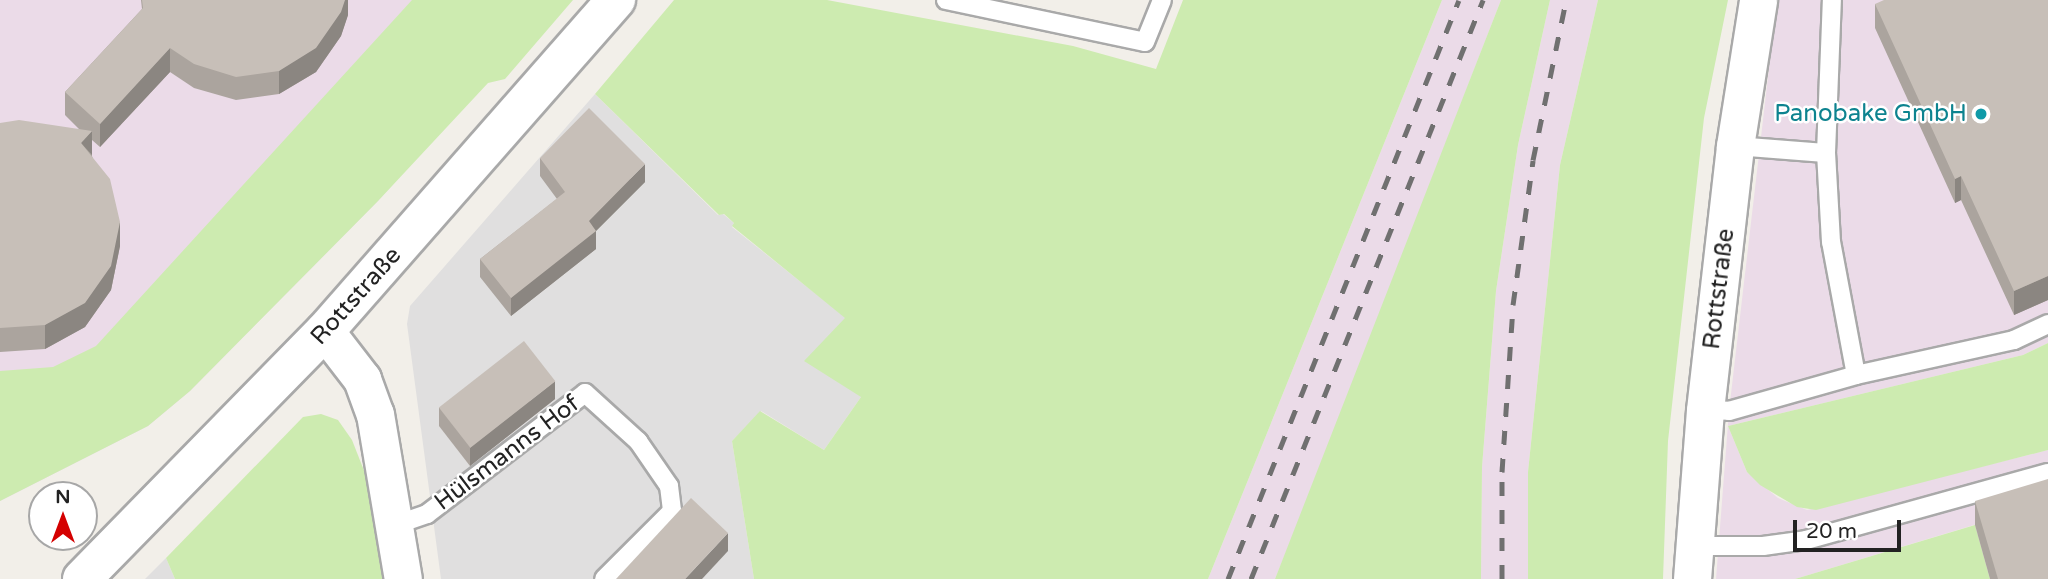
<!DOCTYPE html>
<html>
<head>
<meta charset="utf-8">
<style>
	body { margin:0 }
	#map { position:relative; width:2048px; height:579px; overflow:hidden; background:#f2efe9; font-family:"Varela Round",sans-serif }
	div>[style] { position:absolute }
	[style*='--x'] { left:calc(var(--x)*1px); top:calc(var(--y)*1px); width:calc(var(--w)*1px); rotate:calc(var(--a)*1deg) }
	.residential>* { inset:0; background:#e0dfdf }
	.industrial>* { inset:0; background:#ebdbe8 }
	.grass>* { inset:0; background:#cdebb0 }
	.roads { filter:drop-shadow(2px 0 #a9a9a9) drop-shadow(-2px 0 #a9a9a9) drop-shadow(0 2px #a9a9a9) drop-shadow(0 -2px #a9a9a9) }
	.service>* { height:18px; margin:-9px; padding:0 9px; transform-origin:9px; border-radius:9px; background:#fff }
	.minor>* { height:37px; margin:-18.5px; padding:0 18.5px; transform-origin:18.5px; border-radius:18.5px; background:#fff }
	.tertiary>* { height:38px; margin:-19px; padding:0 19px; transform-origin:19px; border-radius:19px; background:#fff }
	.rail>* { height:5px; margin-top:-2.5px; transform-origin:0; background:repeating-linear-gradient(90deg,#707070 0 14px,transparent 0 28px) }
	.wall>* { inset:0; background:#aba49e }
	.shaded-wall>* { inset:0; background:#8b8681 }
	.building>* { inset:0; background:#c7bfb8; transform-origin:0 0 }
	.dots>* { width:19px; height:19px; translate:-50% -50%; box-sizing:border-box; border:4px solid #fff; border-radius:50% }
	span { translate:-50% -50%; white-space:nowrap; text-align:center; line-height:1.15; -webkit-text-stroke:5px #fff; paint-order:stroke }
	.culture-label { font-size:24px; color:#0d838f }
	.right { translate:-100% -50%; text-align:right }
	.street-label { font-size:24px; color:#222 }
	.north { position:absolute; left:28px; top:481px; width:70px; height:70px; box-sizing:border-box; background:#fff; border:2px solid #a7a7a7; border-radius:50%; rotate:0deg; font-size:19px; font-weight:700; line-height:28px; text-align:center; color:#222 }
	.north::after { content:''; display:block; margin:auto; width:24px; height:32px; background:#d40000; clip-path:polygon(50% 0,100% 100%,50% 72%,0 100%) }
	.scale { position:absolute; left:1793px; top:520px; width:108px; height:32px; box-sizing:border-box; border:4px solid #222; border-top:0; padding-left:9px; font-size:21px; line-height:24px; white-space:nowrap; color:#222; -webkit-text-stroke:5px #fff; paint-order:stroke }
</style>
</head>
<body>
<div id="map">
	<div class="residential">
		<div style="clip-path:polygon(595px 94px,718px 215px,723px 214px,734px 223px,732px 227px,846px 318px,861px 397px,824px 450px,761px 411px,732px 441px,754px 579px,441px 579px,407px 324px,410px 306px)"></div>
		<div style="clip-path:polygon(166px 558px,175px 579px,145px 579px)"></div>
	</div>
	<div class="industrial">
		<div style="clip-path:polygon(0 0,558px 0,378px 201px,190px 391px,148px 426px,0 501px)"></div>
		<div style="clip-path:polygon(1442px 0,1501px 0,1322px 463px,1275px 579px,1208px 579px)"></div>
		<div style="clip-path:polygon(1550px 0,1598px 0,1560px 165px,1528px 472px,1528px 579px,1481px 579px,1482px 467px,1496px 291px,1518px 145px)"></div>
		<div style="clip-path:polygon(1777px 0,2048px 0,2048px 343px,2023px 355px,1728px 426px,1747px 472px,1778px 498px,1807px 510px,2048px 450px,2048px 579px,1990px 579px,1974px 525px,1795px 579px,1716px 579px,1729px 411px)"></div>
	</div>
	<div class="grass">
		<div style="clip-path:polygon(412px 0,573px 0,505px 79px,488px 83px,378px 201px,190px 391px,148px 426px,0 501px,0 371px,53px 367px,96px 346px)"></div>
		<div style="clip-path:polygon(674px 0,827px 0,1073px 46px,1156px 69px,1183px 0,1442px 0,1208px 579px,754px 579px,732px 441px,760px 411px,824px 450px,861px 397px,804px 361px,845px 318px,732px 226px,734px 223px,724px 214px,719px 215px,595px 94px)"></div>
		<div style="clip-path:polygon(1501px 0,1550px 0,1518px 145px,1496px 291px,1482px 467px,1481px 579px,1275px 579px)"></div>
		<div style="clip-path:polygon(1598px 0,1728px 0,1704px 118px,1668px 441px,1663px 579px,1528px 579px,1528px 472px,1560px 165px)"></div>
		<div style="clip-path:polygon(2048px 343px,2048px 450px,1816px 510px,1797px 507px,1760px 485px,1747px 472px,1728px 426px,2023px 355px)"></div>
		<div style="clip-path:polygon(321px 414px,338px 420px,352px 440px,374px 496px,387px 579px,175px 579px,166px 558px,303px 417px)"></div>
		<div style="clip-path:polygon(1975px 525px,1990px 579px,1795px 579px)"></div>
	</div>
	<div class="roads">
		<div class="service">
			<div style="--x:946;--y:0;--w:203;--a:11.9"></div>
			<div style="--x:1145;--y:42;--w:45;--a:-68"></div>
			<div style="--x:1735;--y:146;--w:91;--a:4.4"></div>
			<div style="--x:1856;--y:375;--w:162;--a:-12.5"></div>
			<div style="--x:2014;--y:340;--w:38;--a:-25"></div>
			<div style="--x:1705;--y:410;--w:24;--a:2"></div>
			<div style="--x:1729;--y:411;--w:132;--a:-15.8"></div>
			<div style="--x:1856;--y:375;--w:135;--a:-100.6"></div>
			<div style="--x:1831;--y:242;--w:89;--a:-93.2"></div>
			<div style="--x:1826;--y:153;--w:153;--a:-87.8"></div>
			<div style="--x:395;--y:525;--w:34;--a:-19"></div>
			<div style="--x:427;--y:514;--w:199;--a:-37.4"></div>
			<div style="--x:585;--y:393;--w:72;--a:42.2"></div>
			<div style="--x:638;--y:441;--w:55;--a:55.4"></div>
			<div style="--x:669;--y:486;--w:25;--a:83"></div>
			<div style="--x:672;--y:511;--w:96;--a:135"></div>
			<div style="--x:1694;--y:546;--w:69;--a:0"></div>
			<div style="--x:1763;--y:546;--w:43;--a:-7.9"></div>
			<div style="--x:1806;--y:540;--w:251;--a:-15.5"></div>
		</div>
		<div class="minor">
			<div style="--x:325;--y:331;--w:61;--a:52.4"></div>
			<div style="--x:362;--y:379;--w:37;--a:70"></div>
			<div style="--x:375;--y:414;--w:167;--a:80.4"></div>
			<div style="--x:1692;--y:579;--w:169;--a:-85.6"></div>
			<div style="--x:1705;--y:410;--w:266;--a:-83.5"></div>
			<div style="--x:1735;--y:146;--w:148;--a:-81"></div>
		</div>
		<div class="tertiary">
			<div style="--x:82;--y:579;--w:347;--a:-45.6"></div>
			<div style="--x:325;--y:331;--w:441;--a:-48.7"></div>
		</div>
	</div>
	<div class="rail">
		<div style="--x:1228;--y:579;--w:623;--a:-68.25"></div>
		<div style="--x:1251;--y:579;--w:624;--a:-68.16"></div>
		<div style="--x:1502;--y:579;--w:107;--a:-90"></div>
		<div style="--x:1502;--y:472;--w:167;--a:-86.2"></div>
		<div style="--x:1513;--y:305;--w:146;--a:-82.1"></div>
		<div style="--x:1533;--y:160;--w:163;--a:-78.3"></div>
	</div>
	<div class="wall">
		<div style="clip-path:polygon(141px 0,348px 0,348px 15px,341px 36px,316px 72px,279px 94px,236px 100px,194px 88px,170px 72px,100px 147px,92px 140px,92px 156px,120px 246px,111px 290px,85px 327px,45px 349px,0 352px,0 123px,80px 130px,65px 115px,65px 92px,142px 9px)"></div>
		<div style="clip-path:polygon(2048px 0,2048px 300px,2014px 315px,1961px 200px,1955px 203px,1875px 28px,1875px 4px)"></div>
		<div style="clip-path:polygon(540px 158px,645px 182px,596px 231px,596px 249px,511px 316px,480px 277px,480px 259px,557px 199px,540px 176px)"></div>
		<div style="clip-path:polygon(555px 399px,470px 466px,439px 426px,439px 408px)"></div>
		<div style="clip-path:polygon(1975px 501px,2048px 579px,1990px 579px,1975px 525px)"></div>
	</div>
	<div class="shaded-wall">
		<div style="clip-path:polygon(345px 0,348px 0,348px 15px,341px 36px,316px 72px,279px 94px,279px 71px)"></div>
		<div style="clip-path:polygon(170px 48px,170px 72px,100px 147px,100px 124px)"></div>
		<div style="clip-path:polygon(92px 131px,92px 155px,81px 143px)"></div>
		<div style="clip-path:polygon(645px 164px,645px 182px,596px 231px,596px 249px,511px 316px,511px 298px)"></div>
		<div style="clip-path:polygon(1961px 176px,1961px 200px,1955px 203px,1955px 179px)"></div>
		<div style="clip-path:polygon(120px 222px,120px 246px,111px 290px,85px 327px,45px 349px,45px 325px)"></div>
		<div style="clip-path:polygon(2048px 276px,2048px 300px,2014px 315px,2014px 291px)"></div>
		<div style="clip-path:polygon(555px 381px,555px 399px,470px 466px,470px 448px)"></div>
		<div style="clip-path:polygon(728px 533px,728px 551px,702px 579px,685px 579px)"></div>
	</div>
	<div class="building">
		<div style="clip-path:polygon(142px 0,345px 0,341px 12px,316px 48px,279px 71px,236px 77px,194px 64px,170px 48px,100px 124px,65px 92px,143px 8px)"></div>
		<div style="clip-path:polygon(1884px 0,2048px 0,2048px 276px,2014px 291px,1961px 176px,1955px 179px,1875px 4px)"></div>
		<div style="clip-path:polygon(589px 108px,645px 164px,589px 221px,596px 231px,511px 298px,480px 259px,565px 192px,540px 158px)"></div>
		<div style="clip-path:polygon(19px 120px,92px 131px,81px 143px,110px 179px,120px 222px,111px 266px,85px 303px,45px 325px,0 328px,0 123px)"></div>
		<div style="left:524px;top:341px;width:51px;height:108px;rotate:52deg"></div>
		<div style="clip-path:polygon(2048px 479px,2048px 579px,1998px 579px,1975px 501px)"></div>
		<div style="clip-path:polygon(691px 498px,728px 533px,685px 579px,616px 579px)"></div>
	</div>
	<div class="dots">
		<div style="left:1981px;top:114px;background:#0f9aa8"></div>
	</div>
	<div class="culture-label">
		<span class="right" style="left:1967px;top:114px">Panobake GmbH</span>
	</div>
	<div class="street-label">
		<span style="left:1719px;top:289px;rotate:-83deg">Rottstraße</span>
		<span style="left:356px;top:296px;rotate:-48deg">Rottstraße</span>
		<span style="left:507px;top:453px;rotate:-37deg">Hülsmanns Hof</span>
	</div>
	<div class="north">N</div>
	<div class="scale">20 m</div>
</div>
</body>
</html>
